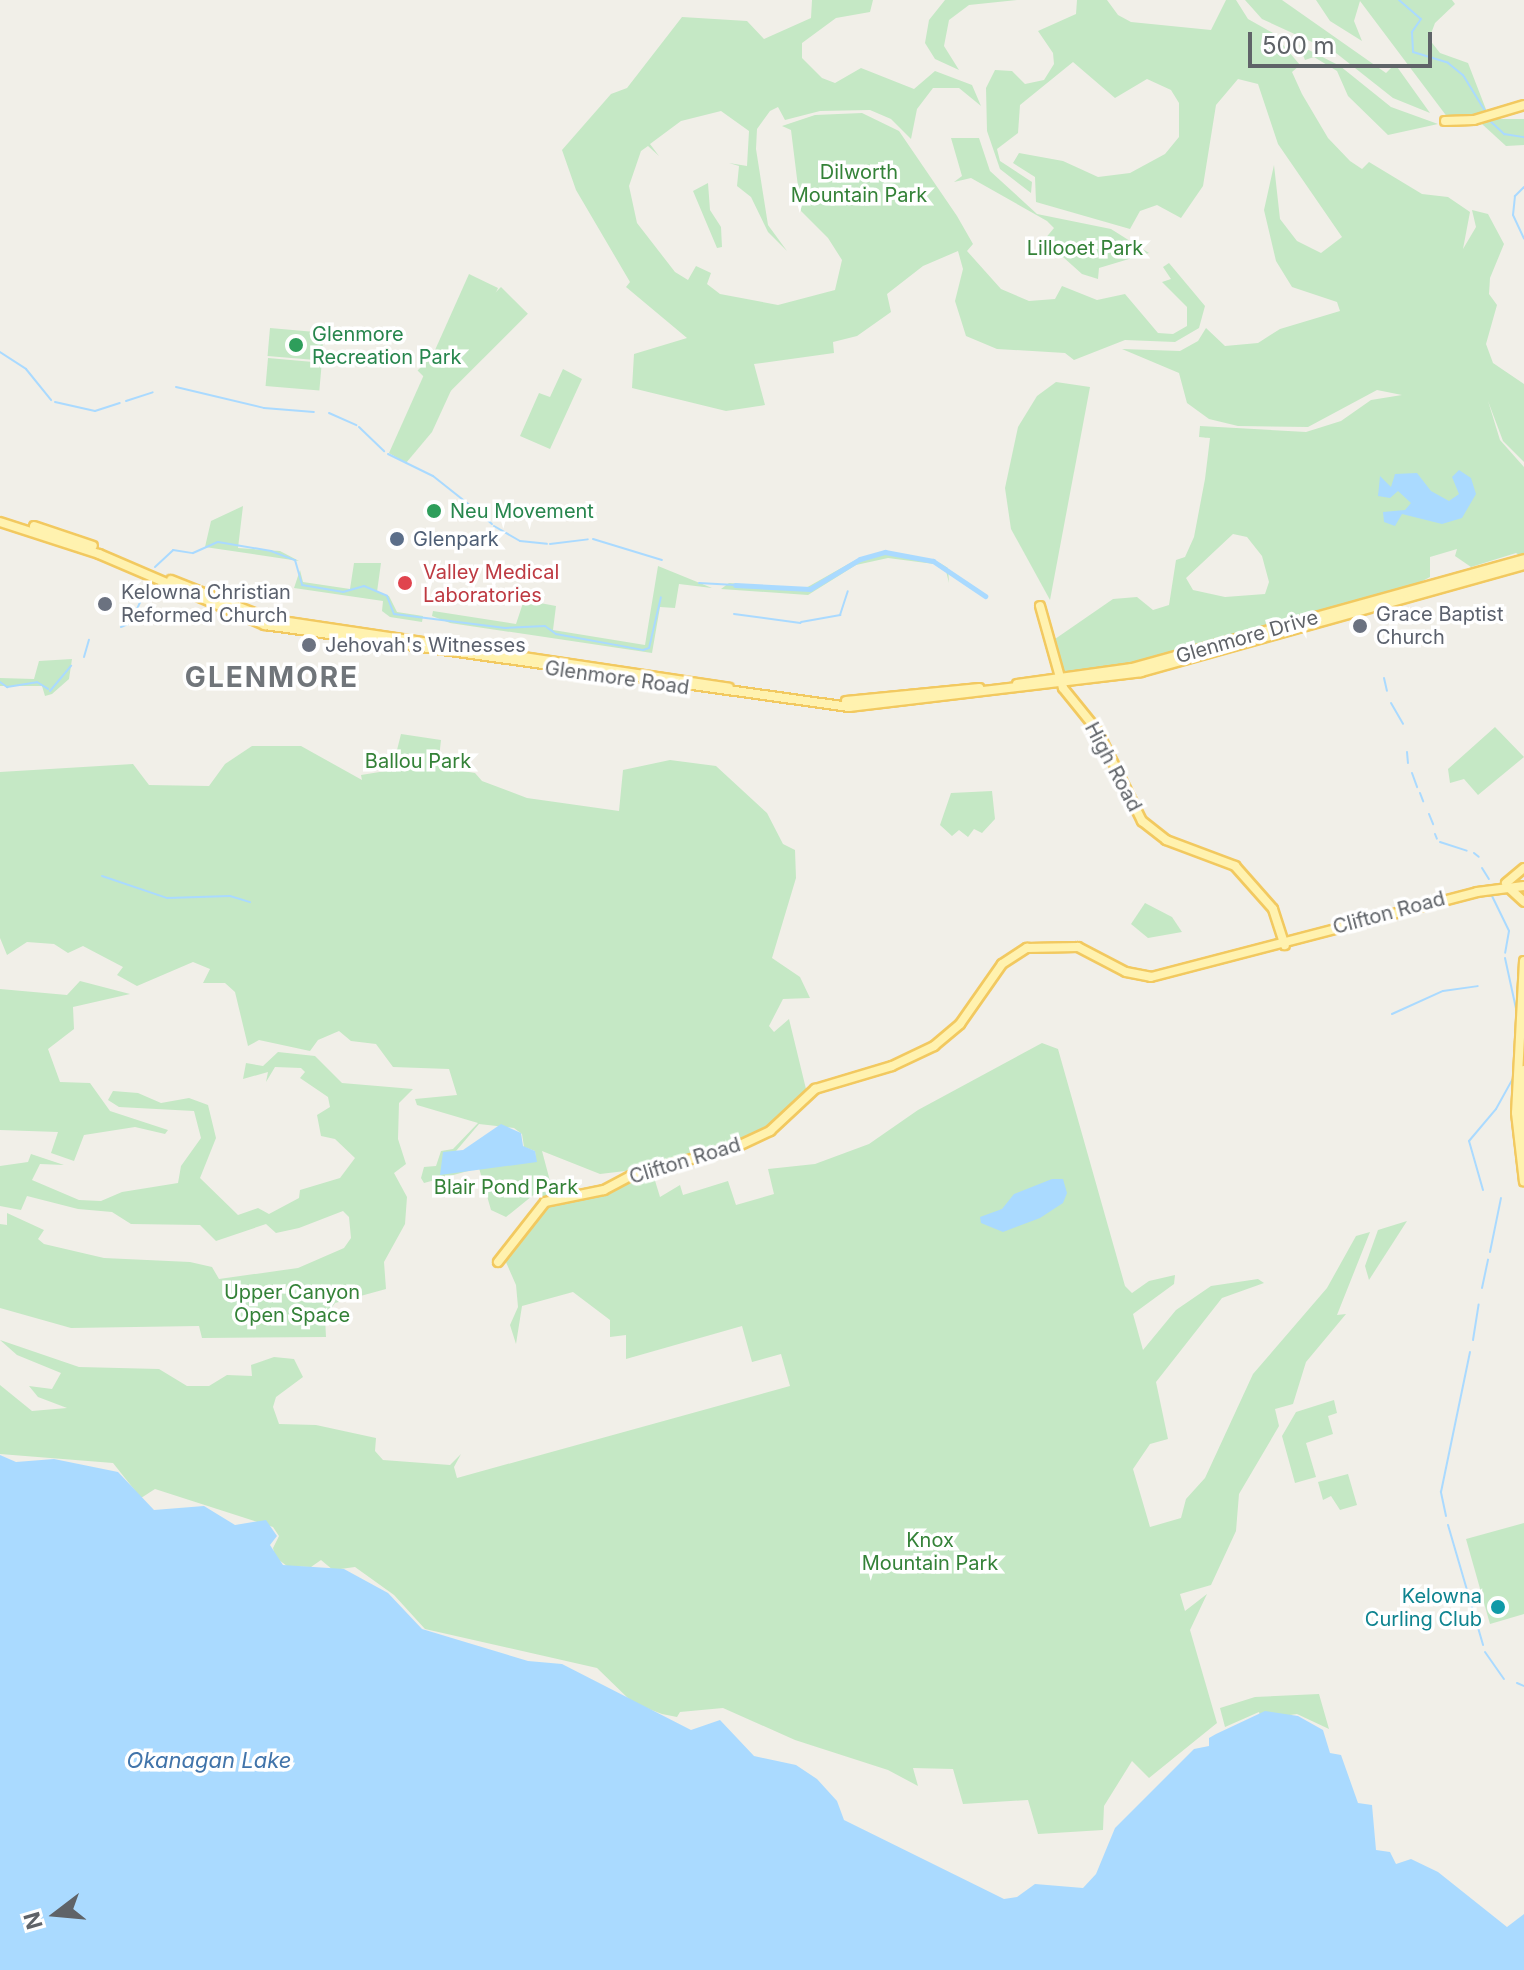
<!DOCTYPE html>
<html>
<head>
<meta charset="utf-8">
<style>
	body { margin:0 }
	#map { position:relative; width:1524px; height:1970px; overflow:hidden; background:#f1efe8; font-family:Inter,sans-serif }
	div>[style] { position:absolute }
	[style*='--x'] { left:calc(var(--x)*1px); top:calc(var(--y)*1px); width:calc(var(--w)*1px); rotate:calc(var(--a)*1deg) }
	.green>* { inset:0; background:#c5e8c5; transform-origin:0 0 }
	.water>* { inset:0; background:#aadaff }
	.stream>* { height:2px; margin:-1px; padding:0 1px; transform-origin:1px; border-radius:1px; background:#aadaff }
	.river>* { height:5px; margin:-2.5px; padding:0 2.5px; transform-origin:2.5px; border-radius:2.5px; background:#aadaff }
	.roads { filter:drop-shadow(2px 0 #f2c960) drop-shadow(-2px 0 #f2c960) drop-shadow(0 2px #f2c960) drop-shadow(0 -2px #f2c960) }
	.major>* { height:8px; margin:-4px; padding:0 4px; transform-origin:4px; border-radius:4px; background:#fff2af }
	.dots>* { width:22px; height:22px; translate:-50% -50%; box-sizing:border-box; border:4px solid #fff; border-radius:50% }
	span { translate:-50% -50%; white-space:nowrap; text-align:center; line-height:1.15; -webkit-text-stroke:7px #fff; paint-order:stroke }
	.park-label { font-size:20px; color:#348238 }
	.leisure-label { font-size:20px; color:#27864d }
	.left { translate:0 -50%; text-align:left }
	.service-label { font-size:20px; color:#4e5e75 }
	.health-label { font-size:20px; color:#be3a42 }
	.worship-label { font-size:20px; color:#5b616d }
	.street-label { font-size:20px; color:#5f6368 }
	.culture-label { font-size:20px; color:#0d838f }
	.right { translate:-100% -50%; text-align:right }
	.water-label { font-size:22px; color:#4174aa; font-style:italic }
	.district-label { font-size:28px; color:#70757a; font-weight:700; letter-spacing:2px }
	.north { position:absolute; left:16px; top:1874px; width:80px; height:80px; -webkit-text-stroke:6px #fff; paint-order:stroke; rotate:254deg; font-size:22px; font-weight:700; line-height:32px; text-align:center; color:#5f6368 }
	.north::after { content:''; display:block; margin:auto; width:28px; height:36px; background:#5f6368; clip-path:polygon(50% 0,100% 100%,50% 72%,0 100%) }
	.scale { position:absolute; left:1248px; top:32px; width:184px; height:36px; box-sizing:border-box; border:4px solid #5f6368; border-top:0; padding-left:10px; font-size:24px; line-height:28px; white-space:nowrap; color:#5f6368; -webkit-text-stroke:6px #fff; paint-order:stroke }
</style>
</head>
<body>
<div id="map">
	<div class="green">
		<div style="clip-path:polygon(812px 0,873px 0,870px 12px,836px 18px,802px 43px,802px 58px,822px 78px,835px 83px,861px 68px,914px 89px,935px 71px,972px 85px,981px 106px,959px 88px,933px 88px,917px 109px,911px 139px,891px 119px,870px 110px,820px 111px,785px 120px,778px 107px,770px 111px,757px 129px,756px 149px,768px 225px,787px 251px,768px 232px,751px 197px,737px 186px,739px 166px,729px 163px,747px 166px,749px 131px,721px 111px,681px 121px,650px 144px,659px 156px,648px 146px,641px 151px,629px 186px,637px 223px,675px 272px,688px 280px,696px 266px,711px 273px,707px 284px,720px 294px,778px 305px,835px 290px,842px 260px,828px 238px,801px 211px,791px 130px,782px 126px,815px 115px,862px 113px,899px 131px,957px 216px,973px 244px,967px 251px,1001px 289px,1029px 301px,1055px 299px,1062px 286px,1097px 300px,1125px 294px,1158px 333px,1173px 334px,1187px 326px,1187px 307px,1162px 282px,1171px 279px,1163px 267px,1169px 263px,1205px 306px,1199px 328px,1175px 342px,1125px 340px,1074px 360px,1065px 353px,997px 349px,966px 336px,955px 301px,963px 269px,958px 251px,923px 266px,887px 294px,891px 312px,857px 336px,833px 342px,834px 353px,754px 364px,765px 405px,726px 411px,632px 388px,634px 354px,687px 338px,626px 287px,630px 282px,576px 190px,562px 150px,611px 94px,627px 88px,682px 17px,747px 21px,764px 39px,811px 18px)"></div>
		<div style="clip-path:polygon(945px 0,1017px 0,969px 5px,949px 20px,944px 46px,959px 70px,935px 59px,925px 43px,929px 20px)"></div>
		<div style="clip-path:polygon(evenodd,1077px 0,1107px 0,1118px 15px,1131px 22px,1211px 30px,1226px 0,1236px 0,1248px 19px,1273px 33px,1300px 65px,1292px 72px,1302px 94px,1328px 138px,1350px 161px,1362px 169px,1369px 162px,1422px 194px,1448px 197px,1470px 212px,1463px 249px,1476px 227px,1472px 210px,1488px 214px,1504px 244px,1490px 278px,1489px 294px,1497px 305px,1486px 344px,1493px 363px,1524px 384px,1524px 462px,1503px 441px,1488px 401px,1500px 440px,1524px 467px,1524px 558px,1516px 553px,1471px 567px,1455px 556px,1457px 549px,1430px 557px,1430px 577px,1402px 592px,1124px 667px,1064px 673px,1055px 639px,1113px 599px,1137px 597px,1153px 610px,1169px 605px,1176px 560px,1185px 557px,1194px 537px,1205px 479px,1210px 438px,1199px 437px,1200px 426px,1306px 432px,1341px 421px,1371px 400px,1402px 395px,1377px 390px,1308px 427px,1238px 426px,1209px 419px,1187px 403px,1179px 373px,1122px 349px,1180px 351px,1198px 341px,1206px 328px,1225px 346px,1258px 343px,1280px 329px,1340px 311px,1337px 302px,1292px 287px,1276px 261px,1264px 210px,1274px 165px,1280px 219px,1297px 241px,1321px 253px,1342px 237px,1278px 144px,1258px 84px,1238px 79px,1216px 105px,1203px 186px,1181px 218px,1157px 205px,1140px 211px,1130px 229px,1036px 202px,1035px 177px,1013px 163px,1019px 153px,1063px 161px,1098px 177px,1130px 173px,1165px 154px,1179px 137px,1179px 103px,1171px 90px,1147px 79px,1115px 98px,1073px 62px,1020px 105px,1018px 133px,997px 149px,1000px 161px,1032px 182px,1031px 193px,1000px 169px,987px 131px,986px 88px,995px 70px,1012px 71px,1025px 84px,1044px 80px,1054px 64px,1053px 53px,1038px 31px,1076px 14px,1077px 0,1233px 534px,1247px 537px,1262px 556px,1269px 582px,1265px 594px,1225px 597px,1193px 590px,1186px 578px,1233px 534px)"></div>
		<div style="clip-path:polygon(1245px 0,1282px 0,1386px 73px,1395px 64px,1430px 113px,1393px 98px,1336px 53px,1262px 19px)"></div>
		<div style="clip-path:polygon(1316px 0,1452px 0,1455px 4px,1435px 23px,1429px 39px,1440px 53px,1468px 63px,1487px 112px,1448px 118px,1360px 1px,1354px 21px,1362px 41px,1330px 21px)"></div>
		<div style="clip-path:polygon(1299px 45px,1340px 66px,1391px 107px,1438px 124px,1388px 135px,1348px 96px,1337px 71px,1314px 57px,1305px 60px)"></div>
		<div style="clip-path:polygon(1493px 119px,1524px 119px,1524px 145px,1506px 146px,1482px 124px)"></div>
		<div style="clip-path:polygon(951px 138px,979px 138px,990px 171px,1037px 214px,1111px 229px,1149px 253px,1099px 268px,1098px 279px,1082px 274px,1044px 240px,1054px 228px,1047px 221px,971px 178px,954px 182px,962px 176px)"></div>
		<div style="clip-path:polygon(708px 183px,710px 210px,721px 227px,722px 247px,717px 248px,693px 191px)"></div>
		<div style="clip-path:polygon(469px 274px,498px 288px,432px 432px,406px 463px,389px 453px)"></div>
		<div style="left:501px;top:287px;width:38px;height:118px;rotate:45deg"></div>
		<div style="left:270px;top:328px;width:54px;height:28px;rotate:5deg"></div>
		<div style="left:268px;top:358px;width:54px;height:28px;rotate:5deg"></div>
		<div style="clip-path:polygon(563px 369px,582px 379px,550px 449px,520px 436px,539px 393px,550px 397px)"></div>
		<div style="clip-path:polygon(1056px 382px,1090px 387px,1050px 600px,1011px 529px,1005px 488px,1018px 427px,1037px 396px)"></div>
		<div style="clip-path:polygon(243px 506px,238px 548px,280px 551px,299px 561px,205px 547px,211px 521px)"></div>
		<div style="clip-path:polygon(888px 551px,940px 563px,948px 568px,949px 583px,946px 571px,934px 564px,888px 558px,856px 565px,808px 595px,721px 589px,729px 583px,804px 589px,859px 558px)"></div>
		<div style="clip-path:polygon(354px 563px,381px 563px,377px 592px,389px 596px,397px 612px,423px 616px,422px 622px,390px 617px,382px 611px,383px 601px,294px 588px,300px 570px,303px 582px,350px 589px)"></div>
		<div style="clip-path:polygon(658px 566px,712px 588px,679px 584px,675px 608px,660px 607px,652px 653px,450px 623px,432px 616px,433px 611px,516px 624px,524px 600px,556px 606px,553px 630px,645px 645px)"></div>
		<div style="clip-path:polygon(72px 659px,69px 679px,52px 694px,45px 696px,42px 686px,0 686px,0 678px,34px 679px,39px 661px)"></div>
		<div style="clip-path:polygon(1495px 727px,1524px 757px,1478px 795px,1464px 779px,1450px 783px,1448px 769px)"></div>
		<div style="clip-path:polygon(evenodd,401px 734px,441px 740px,438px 767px,475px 773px,482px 781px,527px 798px,619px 811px,623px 770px,670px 760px,716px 766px,767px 813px,783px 844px,795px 850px,796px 878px,772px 958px,800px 977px,810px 998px,783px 999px,769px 1026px,774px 1032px,789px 1019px,806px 1089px,763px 1134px,659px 1167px,600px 1174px,542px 1151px,554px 1196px,543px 1198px,537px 1192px,506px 1217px,491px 1210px,479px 1168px,424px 1183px,421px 1178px,424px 1167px,436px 1166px,441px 1151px,453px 1149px,478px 1123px,417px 1105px,415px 1099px,457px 1095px,449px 1069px,393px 1067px,376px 1044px,351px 1041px,339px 1031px,318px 1040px,310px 1051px,259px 1040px,248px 1046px,235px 992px,225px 983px,203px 983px,210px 969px,193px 962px,137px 986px,117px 975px,123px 967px,83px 946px,68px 953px,54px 944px,27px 942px,7px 955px,0 938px,0 772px,133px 764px,149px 785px,209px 786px,225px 764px,252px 746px,301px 746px,362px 780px,361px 775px,392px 770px,401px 734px,479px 1124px,514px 1128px,522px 1134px,524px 1147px,535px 1151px,536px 1162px,456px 1151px,479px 1124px)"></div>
		<div style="clip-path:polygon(992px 791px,995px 819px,982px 833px,974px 829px,968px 837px,959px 830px,952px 836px,940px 825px,951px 793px)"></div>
		<div style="clip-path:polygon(1145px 903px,1172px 917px,1182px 932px,1148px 938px,1131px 924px)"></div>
		<div style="clip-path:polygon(80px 981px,130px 994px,73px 1007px,74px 1029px,48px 1049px,60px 1082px,90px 1083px,110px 1111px,168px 1130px,165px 1134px,135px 1127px,84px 1135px,74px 1161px,51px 1153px,58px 1132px,0 1130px,0 989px,67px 995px)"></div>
		<div style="clip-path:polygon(1042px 1043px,1058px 1049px,1125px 1286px,1132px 1293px,1149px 1281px,1175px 1275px,1174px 1284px,1133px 1314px,1143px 1350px,1176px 1310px,1211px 1286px,1258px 1279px,1264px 1283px,1222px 1298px,1156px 1382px,1168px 1439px,1150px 1444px,1133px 1469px,1150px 1527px,1181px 1518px,1186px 1499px,1205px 1478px,1253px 1374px,1327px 1288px,1356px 1236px,1370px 1232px,1337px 1315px,1346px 1314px,1306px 1362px,1293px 1404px,1275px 1409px,1279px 1426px,1239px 1494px,1236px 1531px,1211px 1585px,1180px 1594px,1185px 1611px,1207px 1594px,1190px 1630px,1217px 1723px,1149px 1778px,1132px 1761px,1104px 1806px,1103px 1830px,1038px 1834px,1028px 1800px,963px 1804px,953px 1769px,913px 1768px,918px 1786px,888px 1770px,795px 1740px,723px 1708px,680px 1712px,677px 1717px,662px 1714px,633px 1703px,597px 1668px,425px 1629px,394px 1595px,355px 1567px,333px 1570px,321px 1560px,311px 1567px,287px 1566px,275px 1557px,273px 1548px,279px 1536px,273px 1527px,155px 1489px,141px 1498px,113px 1463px,0 1454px,0 1385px,32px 1411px,67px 1408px,38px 1397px,29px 1386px,52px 1389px,61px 1373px,17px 1355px,0 1340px,79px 1367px,159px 1369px,187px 1386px,209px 1386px,227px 1375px,252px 1376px,251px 1365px,274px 1357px,294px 1359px,303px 1377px,276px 1397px,273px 1407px,279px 1424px,316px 1425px,376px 1438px,375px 1451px,383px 1460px,450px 1465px,461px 1454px,454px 1467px,457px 1478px,790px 1386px,781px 1354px,752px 1362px,742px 1326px,626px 1359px,626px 1335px,610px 1337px,610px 1320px,573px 1292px,522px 1306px,516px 1344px,510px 1325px,518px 1307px,516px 1285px,505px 1260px,543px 1207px,596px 1197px,629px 1179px,653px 1174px,660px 1197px,680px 1185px,683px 1195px,728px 1181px,736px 1205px,774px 1194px,768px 1169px,815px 1164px,869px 1144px,918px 1110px)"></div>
		<div style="clip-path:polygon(278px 1052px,315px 1056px,342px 1083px,413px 1089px,399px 1103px,398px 1139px,406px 1164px,394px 1173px,407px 1197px,405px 1224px,384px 1262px,386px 1289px,335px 1303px,325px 1317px,326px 1337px,202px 1338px,199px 1326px,71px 1328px,0 1308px,0 1224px,7px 1225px,7px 1213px,44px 1230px,38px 1239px,44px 1244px,104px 1258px,190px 1262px,212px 1267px,219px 1279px,298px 1268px,344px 1248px,351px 1238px,349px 1217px,343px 1211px,299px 1228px,276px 1233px,266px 1224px,216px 1241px,200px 1225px,131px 1224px,112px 1212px,78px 1209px,27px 1196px,21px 1210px,0 1206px,0 1166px,28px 1162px,31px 1154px,64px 1165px,40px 1164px,32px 1180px,79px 1200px,101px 1201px,122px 1192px,178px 1183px,181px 1166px,201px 1138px,194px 1111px,119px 1107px,108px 1100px,113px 1091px,138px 1093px,161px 1103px,189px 1098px,208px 1105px,216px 1138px,200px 1178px,238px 1215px,258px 1208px,269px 1214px,299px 1198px,300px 1190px,340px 1178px,355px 1158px,335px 1139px,321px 1136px,317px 1115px,330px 1107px,328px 1097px,300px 1078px,305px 1072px,301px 1068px,275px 1067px,266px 1082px,268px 1072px,243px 1079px,246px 1063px,263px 1066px)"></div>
		<div style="clip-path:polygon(1407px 1221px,1369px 1280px,1365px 1266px,1378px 1230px)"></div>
		<div style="clip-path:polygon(1334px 1400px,1337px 1413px,1328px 1416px,1333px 1434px,1306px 1443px,1316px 1477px,1295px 1483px,1282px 1436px,1296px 1412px)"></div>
		<div style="clip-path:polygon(1348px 1474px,1357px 1505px,1340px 1510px,1331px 1496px,1323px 1500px,1318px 1482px)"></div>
		<div style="clip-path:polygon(1524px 1523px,1524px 1614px,1490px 1624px,1466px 1539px)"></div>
		<div style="clip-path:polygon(1319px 1694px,1329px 1729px,1297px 1714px,1261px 1719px,1259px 1712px,1225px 1727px,1220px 1708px,1255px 1697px)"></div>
	</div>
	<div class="water">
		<div style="clip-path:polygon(1459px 470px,1471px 478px,1476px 494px,1462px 518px,1442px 524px,1402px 514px,1395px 526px,1384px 522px,1383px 512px,1405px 510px,1411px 503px,1398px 491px,1390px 498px,1378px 496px,1380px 476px,1391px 487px,1395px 474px,1417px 473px,1431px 491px,1449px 501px,1459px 494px,1452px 477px)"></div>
		<div style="clip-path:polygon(501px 1124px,521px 1133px,523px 1146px,535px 1151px,537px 1162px,440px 1175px,443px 1152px,463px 1150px)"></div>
		<div style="clip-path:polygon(1052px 1179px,1063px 1179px,1067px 1193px,1063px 1203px,1040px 1218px,1003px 1232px,981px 1223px,980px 1217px,1002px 1209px,1014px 1194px)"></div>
		<div style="clip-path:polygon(0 1455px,16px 1462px,54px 1459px,118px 1472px,154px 1510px,204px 1506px,235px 1525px,266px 1520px,277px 1536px,270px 1545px,283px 1565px,344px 1569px,388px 1593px,422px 1629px,528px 1661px,562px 1664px,691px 1730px,720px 1720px,754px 1756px,796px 1765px,817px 1779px,837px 1801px,844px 1820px,1004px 1899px,1017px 1897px,1035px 1884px,1083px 1888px,1096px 1874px,1115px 1828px,1194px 1749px,1209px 1746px,1209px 1738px,1216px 1734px,1265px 1711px,1298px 1716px,1323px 1730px,1330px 1753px,1341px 1755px,1358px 1803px,1372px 1805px,1376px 1850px,1390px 1852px,1396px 1864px,1411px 1859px,1438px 1872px,1507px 1927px,1524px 1914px,1524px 1970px,0 1970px)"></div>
	</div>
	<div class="stream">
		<div style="--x:1399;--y:0;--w:29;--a:41"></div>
		<div style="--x:1421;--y:19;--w:16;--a:125"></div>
		<div style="--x:1412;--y:32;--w:20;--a:87"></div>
		<div style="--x:1413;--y:52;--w:37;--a:17"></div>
		<div style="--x:1448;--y:63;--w:19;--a:39"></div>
		<div style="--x:1463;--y:75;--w:46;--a:58.4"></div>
		<div style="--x:1489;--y:120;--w:21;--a:43"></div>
		<div style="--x:1504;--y:134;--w:20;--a:9"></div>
		<div style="--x:1524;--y:187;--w:13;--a:135"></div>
		<div style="--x:1515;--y:196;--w:19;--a:96"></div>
		<div style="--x:1513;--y:215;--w:26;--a:65"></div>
		<div style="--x:0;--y:352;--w:31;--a:33"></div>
		<div style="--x:26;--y:369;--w:40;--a:51"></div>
		<div style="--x:176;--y:387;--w:90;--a:13.4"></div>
		<div style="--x:264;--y:408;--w:50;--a:4.6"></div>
		<div style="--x:126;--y:401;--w:28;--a:-18"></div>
		<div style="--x:55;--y:402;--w:41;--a:12.7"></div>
		<div style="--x:95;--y:411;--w:26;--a:-18"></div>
		<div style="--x:329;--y:413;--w:30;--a:24"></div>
		<div style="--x:359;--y:427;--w:35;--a:44"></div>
		<div style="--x:388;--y:454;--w:50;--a:26.1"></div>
		<div style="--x:433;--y:476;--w:61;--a:38.4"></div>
		<div style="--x:483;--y:516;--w:12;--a:42"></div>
		<div style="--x:494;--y:526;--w:30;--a:30"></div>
		<div style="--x:520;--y:541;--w:27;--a:6"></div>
		<div style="--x:593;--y:539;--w:72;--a:16.9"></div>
		<div style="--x:550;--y:544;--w:38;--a:-7"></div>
		<div style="--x:155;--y:567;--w:25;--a:-43"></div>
		<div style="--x:173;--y:550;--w:20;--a:9"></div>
		<div style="--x:193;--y:553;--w:27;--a:-24"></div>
		<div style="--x:218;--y:542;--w:54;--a:9.6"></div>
		<div style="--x:271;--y:551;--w:26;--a:21"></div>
		<div style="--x:295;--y:560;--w:26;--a:74"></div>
		<div style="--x:302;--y:585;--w:42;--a:9.7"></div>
		<div style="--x:343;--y:592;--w:22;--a:-16"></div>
		<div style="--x:364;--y:586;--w:25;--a:23"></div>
		<div style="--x:387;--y:596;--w:19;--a:69"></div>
		<div style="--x:394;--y:614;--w:112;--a:7.2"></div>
		<div style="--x:505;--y:628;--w:40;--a:-2.9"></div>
		<div style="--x:545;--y:626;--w:14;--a:36"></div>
		<div style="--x:556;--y:634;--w:88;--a:10.4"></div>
		<div style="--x:643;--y:650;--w:6;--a:-18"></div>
		<div style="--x:649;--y:648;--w:52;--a:-76.8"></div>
		<div style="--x:699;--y:583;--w:36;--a:3"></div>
		<div style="--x:734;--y:614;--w:67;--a:7.8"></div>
		<div style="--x:801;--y:622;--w:40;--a:-10"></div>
		<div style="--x:840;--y:615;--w:25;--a:-72"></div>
		<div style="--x:130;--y:624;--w:47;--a:-65.1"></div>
		<div style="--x:121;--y:627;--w:8;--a:-23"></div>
		<div style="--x:84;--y:657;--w:18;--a:-74"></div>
		<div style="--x:1384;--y:678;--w:13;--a:77"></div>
		<div style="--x:0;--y:682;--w:9;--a:36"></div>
		<div style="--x:7;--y:687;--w:30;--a:-9"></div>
		<div style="--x:37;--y:682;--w:13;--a:32"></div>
		<div style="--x:50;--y:691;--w:33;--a:-50"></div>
		<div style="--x:1391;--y:703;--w:24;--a:60"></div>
		<div style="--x:1407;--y:752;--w:11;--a:85"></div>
		<div style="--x:1412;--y:773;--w:15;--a:70"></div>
		<div style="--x:1420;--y:793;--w:9;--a:69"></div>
		<div style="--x:1429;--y:814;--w:11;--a:68"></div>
		<div style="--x:1435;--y:834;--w:5;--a:68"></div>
		<div style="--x:1440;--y:842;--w:28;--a:18"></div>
		<div style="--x:1474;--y:853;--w:6;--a:39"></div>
		<div style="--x:1482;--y:868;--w:13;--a:58"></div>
		<div style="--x:102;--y:876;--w:69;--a:18.7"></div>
		<div style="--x:167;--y:898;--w:63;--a:-1.8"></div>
		<div style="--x:230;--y:896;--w:21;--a:17"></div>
		<div style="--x:1492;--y:896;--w:39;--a:64"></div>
		<div style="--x:1509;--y:931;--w:22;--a:100"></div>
		<div style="--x:1505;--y:958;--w:56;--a:77.7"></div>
		<div style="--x:1392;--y:1014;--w:56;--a:-24.3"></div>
		<div style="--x:1443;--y:991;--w:35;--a:-8"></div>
		<div style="--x:1516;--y:1034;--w:11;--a:-85"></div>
		<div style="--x:1483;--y:1190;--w:51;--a:-105.9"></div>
		<div style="--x:1469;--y:1141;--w:42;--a:-49.8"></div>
		<div style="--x:1496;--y:1109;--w:37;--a:-61"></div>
		<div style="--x:1490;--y:1252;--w:55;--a:-78.5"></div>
		<div style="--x:1482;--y:1288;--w:29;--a:-78"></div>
		<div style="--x:1473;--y:1340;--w:36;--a:-81"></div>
		<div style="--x:1446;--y:1516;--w:25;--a:-102"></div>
		<div style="--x:1441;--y:1492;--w:143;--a:-78.3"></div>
		<div style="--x:1448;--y:1525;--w:125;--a:73.7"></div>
		<div style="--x:1485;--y:1652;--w:33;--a:55"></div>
		<div style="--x:1517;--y:1683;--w:8;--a:23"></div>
	</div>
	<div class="river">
		<div style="--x:735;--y:585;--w:75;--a:3.1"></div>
		<div style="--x:810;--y:589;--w:58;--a:-31"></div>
		<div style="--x:860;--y:559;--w:26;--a:-16"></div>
		<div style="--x:885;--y:552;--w:49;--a:10.6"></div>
		<div style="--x:933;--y:561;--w:63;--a:33.9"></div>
	</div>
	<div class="roads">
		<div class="major">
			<div style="--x:1445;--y:121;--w:29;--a:-2"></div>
			<div style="--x:1474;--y:120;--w:52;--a:-16.7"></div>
			<div style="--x:0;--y:522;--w:104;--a:17.9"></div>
			<div style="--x:99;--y:554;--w:181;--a:23.2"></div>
			<div style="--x:265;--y:625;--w:590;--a:7.99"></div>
			<div style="--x:849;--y:707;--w:294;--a:-6.8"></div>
			<div style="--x:1141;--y:672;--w:398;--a:-15.6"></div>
			<div style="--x:34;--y:526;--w:62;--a:18.7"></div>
			<div style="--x:171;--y:580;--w:105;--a:21.7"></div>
			<div style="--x:269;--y:619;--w:465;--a:8.5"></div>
			<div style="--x:1040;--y:606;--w:85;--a:74.3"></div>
			<div style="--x:1063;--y:688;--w:54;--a:51"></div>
			<div style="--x:1097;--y:730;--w:102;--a:63.7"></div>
			<div style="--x:1142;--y:821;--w:31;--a:38"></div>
			<div style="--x:1166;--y:840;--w:74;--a:20.6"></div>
			<div style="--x:1235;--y:866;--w:57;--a:48.5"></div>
			<div style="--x:1273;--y:909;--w:38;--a:72"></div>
			<div style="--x:1017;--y:684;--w:116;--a:-7.9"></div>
			<div style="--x:1132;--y:668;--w:407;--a:-15.5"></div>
			<div style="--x:846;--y:701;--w:134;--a:-5.6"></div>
			<div style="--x:1506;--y:883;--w:23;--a:-40"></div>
			<div style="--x:1507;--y:886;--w:23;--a:43"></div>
			<div style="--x:1524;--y:961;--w:152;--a:93"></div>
			<div style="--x:1516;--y:1113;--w:69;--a:83.4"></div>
			<div style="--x:1524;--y:1070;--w:80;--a:90"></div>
			<div style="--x:498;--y:1262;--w:76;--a:-51.9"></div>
			<div style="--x:545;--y:1202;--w:60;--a:-11.5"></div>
			<div style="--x:604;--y:1190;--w:32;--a:-28"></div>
			<div style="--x:632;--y:1175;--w:108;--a:-15.1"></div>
			<div style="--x:736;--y:1147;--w:38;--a:-25"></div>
			<div style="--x:770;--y:1131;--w:62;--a:-43"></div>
			<div style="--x:815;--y:1089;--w:80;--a:-16.6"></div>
			<div style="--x:892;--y:1066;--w:47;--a:-25.5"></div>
			<div style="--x:934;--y:1046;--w:34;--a:-40"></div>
			<div style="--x:960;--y:1024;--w:73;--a:-55"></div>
			<div style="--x:1002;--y:964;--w:30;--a:-33"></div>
			<div style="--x:1027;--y:948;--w:51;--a:-1.1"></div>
			<div style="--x:1078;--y:947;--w:54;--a:27.5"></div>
			<div style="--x:1126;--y:972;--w:25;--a:11"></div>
			<div style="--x:1151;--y:977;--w:337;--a:-14.6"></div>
			<div style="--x:1477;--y:892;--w:47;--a:-7.3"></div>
		</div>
	</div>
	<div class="dots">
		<div style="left:296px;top:345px;background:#2e9e5b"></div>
		<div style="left:434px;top:511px;background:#2e9e5b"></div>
		<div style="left:397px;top:539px;background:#5c6f8a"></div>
		<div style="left:405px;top:583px;background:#e0444e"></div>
		<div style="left:105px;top:604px;background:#6b7280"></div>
		<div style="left:1360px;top:626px;background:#6b7280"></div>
		<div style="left:309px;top:645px;background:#6b7280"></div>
		<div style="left:1498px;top:1607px;background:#0f9aa8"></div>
	</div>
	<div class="park-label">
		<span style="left:859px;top:184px">Dilworth<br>Mountain Park</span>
		<span style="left:1085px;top:248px">Lillooet Park</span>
		<span style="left:418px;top:761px">Ballou Park</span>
		<span style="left:506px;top:1187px">Blair Pond Park</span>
		<span style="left:292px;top:1304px">Upper Canyon<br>Open Space</span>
		<span style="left:930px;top:1552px">Knox<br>Mountain Park</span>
	</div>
	<div class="leisure-label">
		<span class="left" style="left:312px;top:346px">Glenmore<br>Recreation Park</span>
		<span class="left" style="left:450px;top:511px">Neu Movement</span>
	</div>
	<div class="service-label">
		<span class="left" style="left:413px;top:539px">Glenpark</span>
	</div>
	<div class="health-label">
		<span class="left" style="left:423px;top:584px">Valley Medical<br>Laboratories</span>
	</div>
	<div class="worship-label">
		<span class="left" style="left:121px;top:604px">Kelowna Christian<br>Reformed Church</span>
		<span class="left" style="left:1376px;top:626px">Grace Baptist<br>Church</span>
		<span class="left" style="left:325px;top:645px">Jehovah's Witnesses</span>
	</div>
	<div class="street-label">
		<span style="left:1247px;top:637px;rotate:-16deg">Glenmore Drive</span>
		<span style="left:617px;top:678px;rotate:8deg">Glenmore Road</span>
		<span style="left:1113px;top:767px;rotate:62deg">High Road</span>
		<span style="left:1389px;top:913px;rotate:-15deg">Clifton Road</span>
		<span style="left:685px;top:1161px;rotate:-17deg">Clifton Road</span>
	</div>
	<div class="culture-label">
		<span class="right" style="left:1482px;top:1608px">Kelowna<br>Curling Club</span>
	</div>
	<div class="water-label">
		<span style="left:209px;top:1761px">Okanagan Lake</span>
	</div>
	<div class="district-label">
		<span style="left:272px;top:677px">GLENMORE</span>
	</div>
	<div class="north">N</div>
	<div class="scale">500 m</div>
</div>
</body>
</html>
